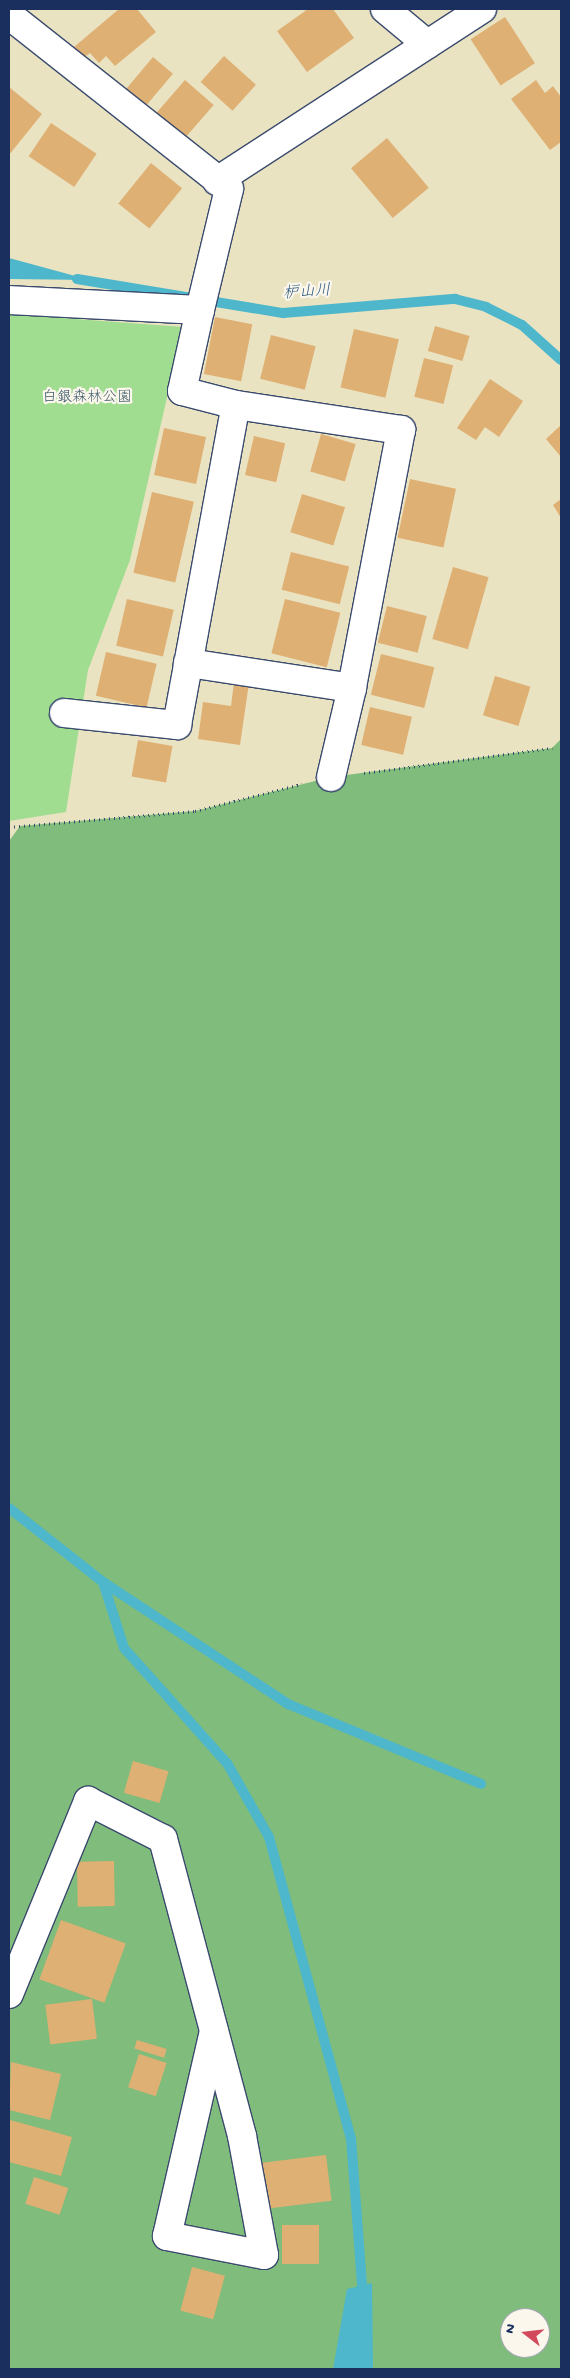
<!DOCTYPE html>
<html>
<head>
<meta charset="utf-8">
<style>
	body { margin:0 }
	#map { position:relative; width:570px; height:2378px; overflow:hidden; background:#eae3c2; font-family:"Gochi Hand","Klee One",sans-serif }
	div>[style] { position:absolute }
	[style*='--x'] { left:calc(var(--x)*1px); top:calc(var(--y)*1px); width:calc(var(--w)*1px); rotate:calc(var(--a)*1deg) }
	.green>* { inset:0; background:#a1dd91 }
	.forest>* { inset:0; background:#80bc7b }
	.water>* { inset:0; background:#4eb7cb }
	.stream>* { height:10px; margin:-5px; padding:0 5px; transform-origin:5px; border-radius:5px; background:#4eb7cb }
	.building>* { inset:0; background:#dfb074; transform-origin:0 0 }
	.path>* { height:3px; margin-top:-1.5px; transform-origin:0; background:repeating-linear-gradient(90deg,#3a4a6d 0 1px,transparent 0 5px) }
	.roads { filter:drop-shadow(1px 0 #3a4a6d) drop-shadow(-1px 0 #3a4a6d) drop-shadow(0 1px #3a4a6d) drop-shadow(0 -1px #3a4a6d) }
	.minor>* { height:28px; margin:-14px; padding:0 14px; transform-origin:14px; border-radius:14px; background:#fff }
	span { translate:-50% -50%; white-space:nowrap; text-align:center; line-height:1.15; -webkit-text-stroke:4.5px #fbf7ec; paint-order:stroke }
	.park-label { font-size:15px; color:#3c5a6b }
	.water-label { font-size:16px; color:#2a587f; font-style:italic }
	.frame { position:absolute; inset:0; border:10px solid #1b2f5e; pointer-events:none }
	.north { position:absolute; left:500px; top:2308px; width:50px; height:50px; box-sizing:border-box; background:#fbf7ec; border:1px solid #a1a7b3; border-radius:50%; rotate:286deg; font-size:14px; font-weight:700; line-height:20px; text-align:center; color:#1b2f5e }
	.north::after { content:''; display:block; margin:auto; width:18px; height:22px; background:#d1495b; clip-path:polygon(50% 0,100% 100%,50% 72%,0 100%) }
</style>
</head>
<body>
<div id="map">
	<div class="green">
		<div style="clip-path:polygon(9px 314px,183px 327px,130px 560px,88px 670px,66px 812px,9px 821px)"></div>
	</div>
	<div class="forest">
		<div style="clip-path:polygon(evenodd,561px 739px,561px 2369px,9px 2369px,9px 841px,20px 826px,195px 811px,331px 777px,552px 748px,561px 739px,510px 2318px,540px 2318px,540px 2348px,510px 2348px,510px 2318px)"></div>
	</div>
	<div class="water">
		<div style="clip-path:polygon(9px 258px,90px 280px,9px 279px)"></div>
		<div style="clip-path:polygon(372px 2283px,373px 2369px,333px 2369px,347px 2289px)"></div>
	</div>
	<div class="stream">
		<div style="--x:77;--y:279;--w:209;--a:9.4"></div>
		<div style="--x:283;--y:313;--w:173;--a:-4.7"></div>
		<div style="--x:455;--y:299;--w:32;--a:14"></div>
		<div style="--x:486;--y:307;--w:40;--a:26.6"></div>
		<div style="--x:522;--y:325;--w:52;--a:41.9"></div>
		<div style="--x:9;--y:1508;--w:120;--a:38.2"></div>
		<div style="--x:103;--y:1582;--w:222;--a:33.4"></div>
		<div style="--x:288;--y:1704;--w:209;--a:22.5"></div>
		<div style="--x:103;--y:1582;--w:69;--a:72.3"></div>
		<div style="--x:124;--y:1648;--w:154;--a:48.2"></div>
		<div style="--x:227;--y:1763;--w:85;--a:60.4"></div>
		<div style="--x:269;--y:1837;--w:312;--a:74.8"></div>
		<div style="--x:351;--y:2138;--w:147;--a:85.7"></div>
	</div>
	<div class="building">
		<div style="clip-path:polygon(119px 9px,137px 9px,156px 32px,115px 66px,106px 56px,99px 63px,90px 53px,83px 58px,74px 47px)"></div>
		<div style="clip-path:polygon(308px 9px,333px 9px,354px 38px,307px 72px,277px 31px)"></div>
		<div style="left:505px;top:17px;width:55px;height:41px;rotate:57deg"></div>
		<div style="left:224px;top:56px;width:43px;height:35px;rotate:42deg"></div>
		<div style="left:153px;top:57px;width:26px;height:46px;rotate:40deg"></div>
		<div style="left:185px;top:80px;width:38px;height:51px;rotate:41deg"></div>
		<div style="clip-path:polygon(536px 80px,545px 93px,553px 86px,561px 97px,561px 142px,550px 150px,511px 99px)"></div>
		<div style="clip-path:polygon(9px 87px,42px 114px,9px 155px)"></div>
		<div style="left:51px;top:123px;width:55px;height:40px;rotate:34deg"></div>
		<div style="left:387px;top:138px;width:65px;height:47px;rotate:50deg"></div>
		<div style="left:151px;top:163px;width:40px;height:52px;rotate:39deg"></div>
		<div style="left:215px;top:317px;width:38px;height:58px;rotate:11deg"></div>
		<div style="left:435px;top:326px;width:36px;height:26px;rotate:16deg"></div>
		<div style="left:354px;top:329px;width:46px;height:60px;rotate:13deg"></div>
		<div style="left:271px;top:335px;width:46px;height:45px;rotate:14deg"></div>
		<div style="left:424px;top:358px;width:30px;height:40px;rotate:14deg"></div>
		<div style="clip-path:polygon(490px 379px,523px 401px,499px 437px,485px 427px,476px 440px,457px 428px)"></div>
		<div style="clip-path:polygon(561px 425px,561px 457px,546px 439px)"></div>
		<div style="left:164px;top:428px;width:43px;height:48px;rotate:12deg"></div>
		<div style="left:321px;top:434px;width:36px;height:39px;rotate:16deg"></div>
		<div style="left:254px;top:436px;width:32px;height:40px;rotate:13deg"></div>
		<div style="left:410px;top:479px;width:47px;height:60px;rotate:12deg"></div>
		<div style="left:152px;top:492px;width:43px;height:83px;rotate:13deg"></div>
		<div style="left:302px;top:494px;width:45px;height:40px;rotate:17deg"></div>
		<div style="clip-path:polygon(561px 499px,561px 518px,553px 505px)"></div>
		<div style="left:291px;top:552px;width:60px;height:39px;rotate:14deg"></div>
		<div style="left:453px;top:567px;width:37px;height:75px;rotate:16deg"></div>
		<div style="left:127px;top:599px;width:48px;height:48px;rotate:13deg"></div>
		<div style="left:285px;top:599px;width:57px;height:56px;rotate:14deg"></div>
		<div style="left:387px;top:606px;width:41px;height:38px;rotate:14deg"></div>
		<div style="left:106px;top:652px;width:52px;height:45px;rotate:13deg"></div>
		<div style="left:381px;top:654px;width:55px;height:42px;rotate:14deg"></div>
		<div style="left:495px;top:676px;width:37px;height:41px;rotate:17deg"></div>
		<div style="clip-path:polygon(234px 682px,249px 683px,240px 745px,198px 739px,203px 702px,231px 706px)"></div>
		<div style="left:370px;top:707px;width:43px;height:39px;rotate:13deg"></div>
		<div style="left:138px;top:740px;width:35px;height:37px;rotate:10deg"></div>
		<div style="left:133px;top:1761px;width:37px;height:33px;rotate:16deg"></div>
		<div style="left:114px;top:1861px;width:45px;height:37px;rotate:89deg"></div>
		<div style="left:61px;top:1920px;width:69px;height:63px;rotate:20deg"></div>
		<div style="left:92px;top:1999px;width:40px;height:47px;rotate:83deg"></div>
		<div style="left:137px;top:2040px;width:31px;height:9px;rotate:17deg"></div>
		<div style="left:139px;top:2054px;width:29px;height:35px;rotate:18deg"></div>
		<div style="clip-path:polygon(11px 2062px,61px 2074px,50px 2120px,9px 2110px)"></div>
		<div style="clip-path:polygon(10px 2120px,72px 2137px,61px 2176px,9px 2162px)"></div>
		<div style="left:326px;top:2155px;width:46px;height:66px;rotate:83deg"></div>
		<div style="left:34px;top:2177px;width:36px;height:28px;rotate:18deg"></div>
		<div style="left:282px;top:2225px;width:37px;height:39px"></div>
		<div style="left:192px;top:2267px;width:34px;height:45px;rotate:15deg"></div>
	</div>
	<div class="path">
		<div style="--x:364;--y:773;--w:190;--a:-7.6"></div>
		<div style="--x:9;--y:827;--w:187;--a:-4.9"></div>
		<div style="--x:195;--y:811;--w:110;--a:-14.2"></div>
	</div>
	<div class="roads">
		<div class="minor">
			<div style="--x:385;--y:9;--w:55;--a:39.8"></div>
			<div style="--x:9;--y:15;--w:280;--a:38.3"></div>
			<div style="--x:229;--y:189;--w:124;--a:103.5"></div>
			<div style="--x:217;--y:181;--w:316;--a:-33"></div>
			<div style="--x:9;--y:300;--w:191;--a:3"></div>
			<div style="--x:200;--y:310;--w:83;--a:102.5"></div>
			<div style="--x:182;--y:391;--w:56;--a:14.5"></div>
			<div style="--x:236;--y:405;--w:167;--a:8.6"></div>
			<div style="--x:401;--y:430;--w:263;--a:100.8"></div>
			<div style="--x:352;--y:688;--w:166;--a:-171.3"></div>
			<div style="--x:64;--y:713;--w:114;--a:6.1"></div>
			<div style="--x:177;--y:725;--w:325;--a:-79.6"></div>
			<div style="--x:331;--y:777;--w:91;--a:-76.7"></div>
			<div style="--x:9;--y:1994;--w:209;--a:-67.7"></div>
			<div style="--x:88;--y:1801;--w:84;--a:26.9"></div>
			<div style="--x:163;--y:1839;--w:307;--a:75.1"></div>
			<div style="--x:242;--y:2136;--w:121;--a:79.5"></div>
			<div style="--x:264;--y:2255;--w:99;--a:-168.9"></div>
			<div style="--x:167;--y:2236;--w:210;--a:-77.1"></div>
		</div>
	</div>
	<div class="park-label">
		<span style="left:87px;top:399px">白銀森林公園</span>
	</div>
	<div class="water-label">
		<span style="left:307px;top:294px;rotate:-4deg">枦山川</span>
	</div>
	<div class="frame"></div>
	<div class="north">N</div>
</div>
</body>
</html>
